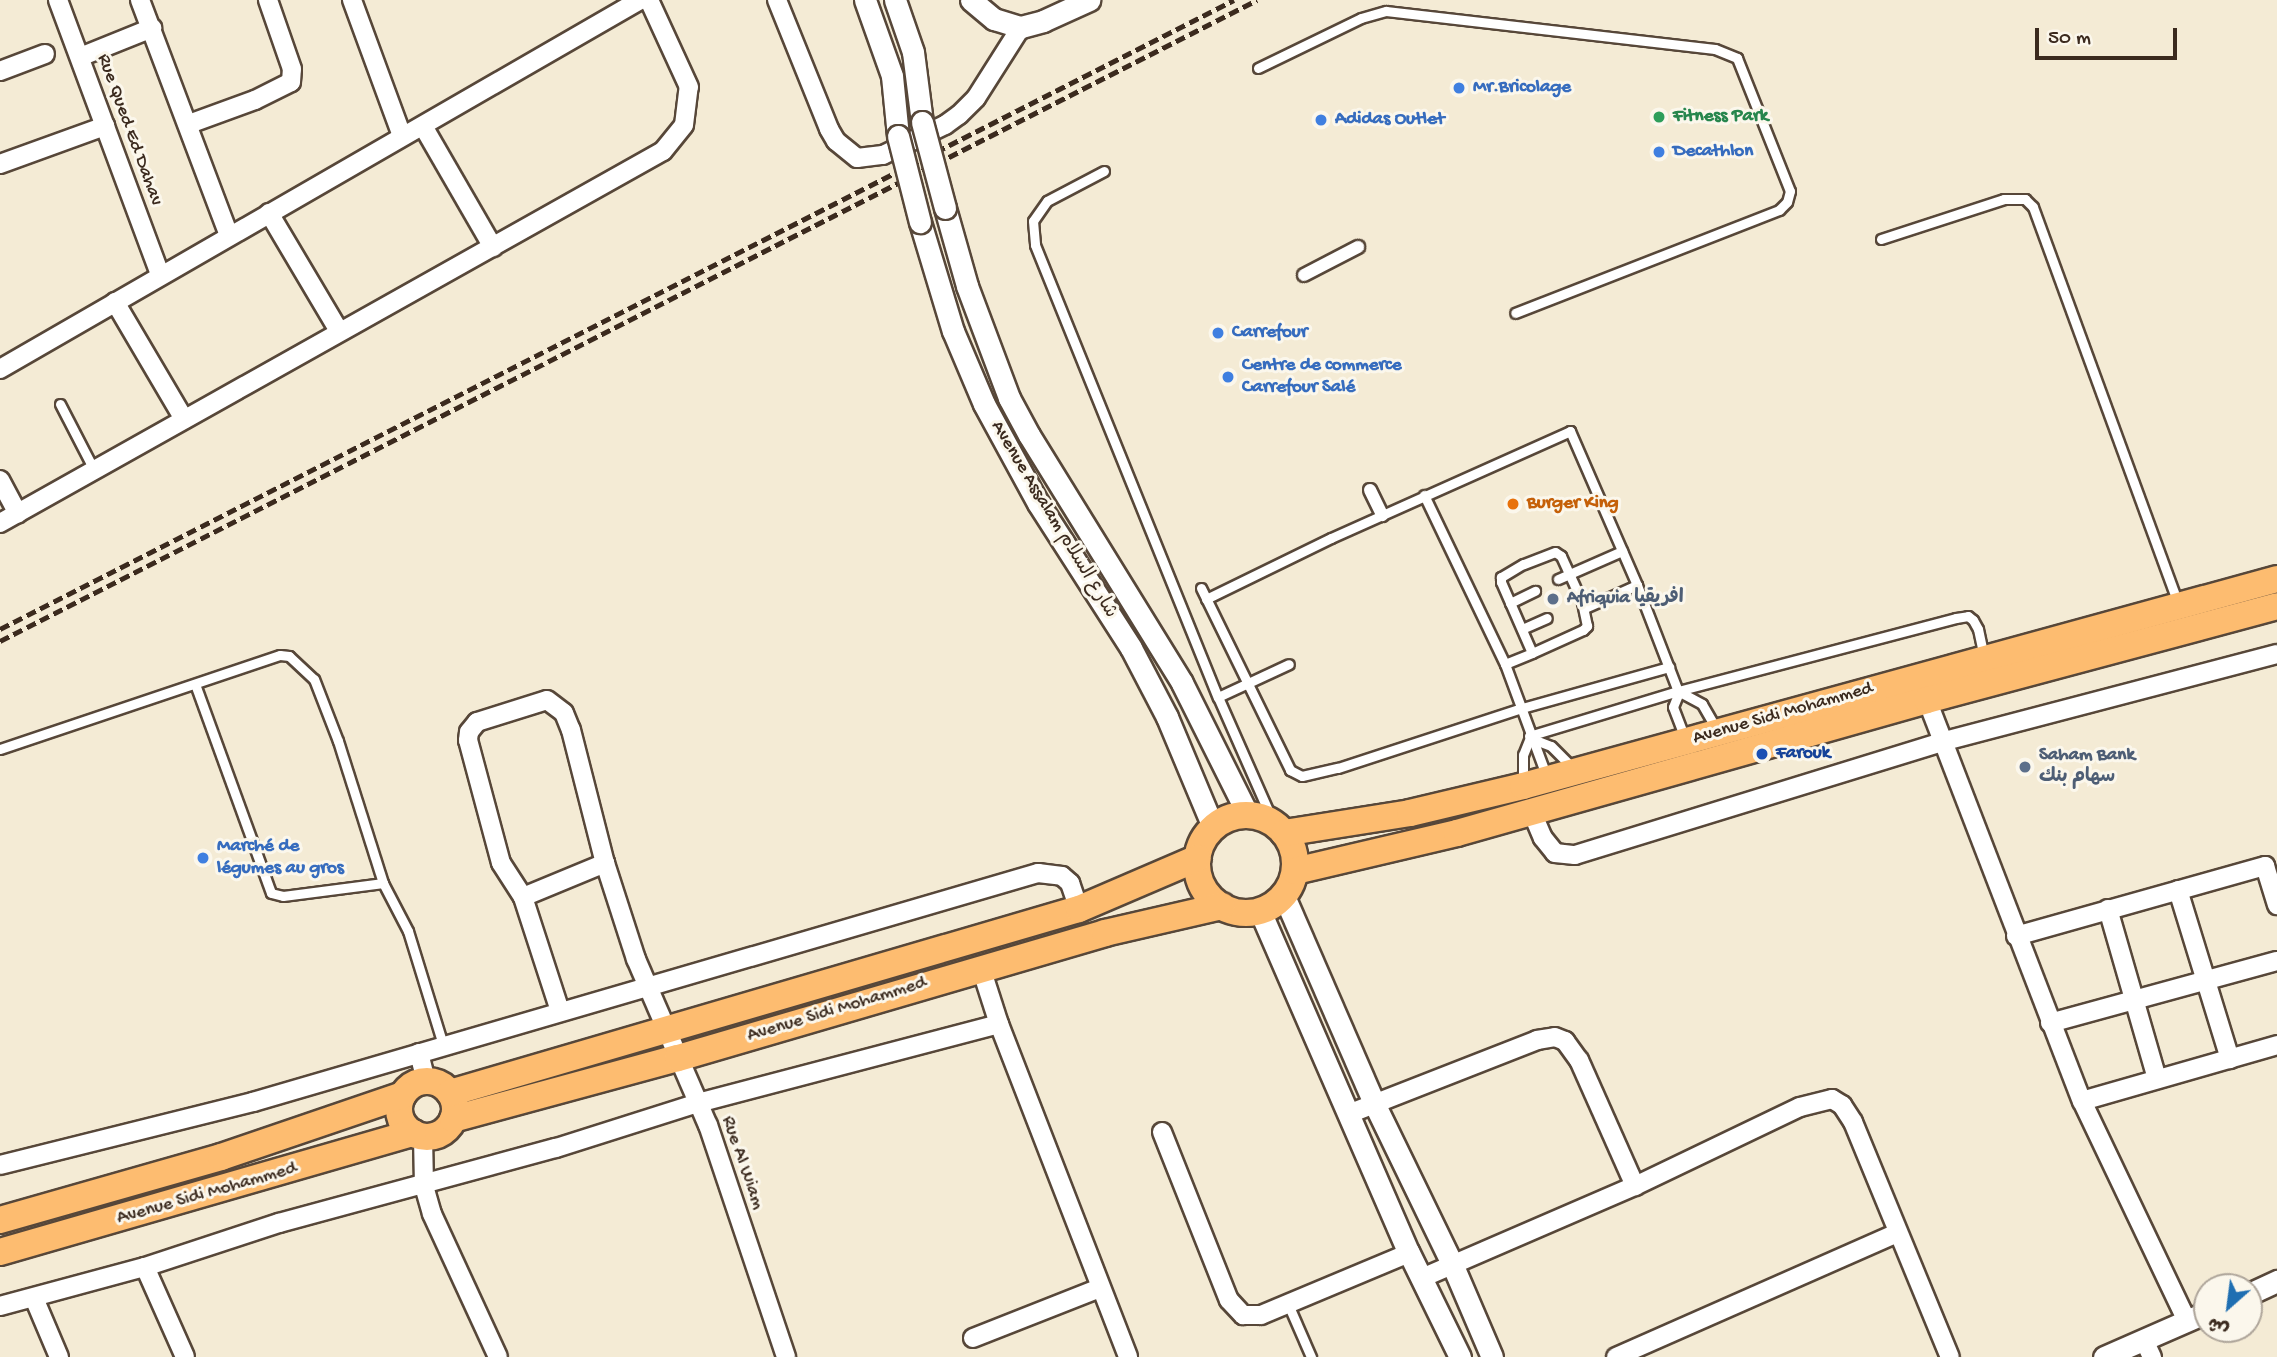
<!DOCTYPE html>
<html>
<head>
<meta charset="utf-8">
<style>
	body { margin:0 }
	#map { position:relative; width:2277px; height:1357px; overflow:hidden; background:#f4ebd5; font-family:"Gochi Hand","Playpen Sans Arabic",sans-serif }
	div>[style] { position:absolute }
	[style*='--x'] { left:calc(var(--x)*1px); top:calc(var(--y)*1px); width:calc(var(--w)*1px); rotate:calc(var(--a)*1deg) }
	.roads { filter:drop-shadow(2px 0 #574739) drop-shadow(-2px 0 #574739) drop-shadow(0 2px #574739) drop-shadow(0 -2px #574739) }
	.service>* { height:9px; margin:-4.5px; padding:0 4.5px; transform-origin:4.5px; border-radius:4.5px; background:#fff }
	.pedestrian>* { height:12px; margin:-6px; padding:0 6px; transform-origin:6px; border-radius:6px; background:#fff }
	.minor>* { height:18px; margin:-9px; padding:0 9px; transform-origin:9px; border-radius:9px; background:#fff }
	.tertiary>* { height:21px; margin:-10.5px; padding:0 10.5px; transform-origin:10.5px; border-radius:10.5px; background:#fff }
	.primary>* { height:26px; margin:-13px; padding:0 13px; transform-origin:13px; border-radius:13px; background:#fdbc70 }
	.primary>.ring { margin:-13px; padding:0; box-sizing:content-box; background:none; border:26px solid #fdbc70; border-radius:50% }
	.rail>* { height:5px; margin-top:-2.5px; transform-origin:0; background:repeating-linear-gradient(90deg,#3b2a1e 0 10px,transparent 0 15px) }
	.bridges { filter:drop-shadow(2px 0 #574739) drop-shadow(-2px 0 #574739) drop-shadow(0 2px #574739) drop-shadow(0 -2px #574739) }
	.tertiary-bridge>* { height:21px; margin:-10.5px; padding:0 10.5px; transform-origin:10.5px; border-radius:10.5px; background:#fff }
	.dots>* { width:19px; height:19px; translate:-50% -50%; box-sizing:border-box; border:4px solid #fbf7ec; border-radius:50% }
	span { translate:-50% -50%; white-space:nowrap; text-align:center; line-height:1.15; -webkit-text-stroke:6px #fbf7ec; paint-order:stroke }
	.shop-label { font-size:19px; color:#366cbe; font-weight:700 }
	.left { translate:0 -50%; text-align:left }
	.leisure-label { font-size:19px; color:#27864d; font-weight:700 }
	.street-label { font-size:19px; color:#3b2a1e }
	.food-label { font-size:19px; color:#c56008; font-weight:700 }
	.service-label { font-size:19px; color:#4e5e75; font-weight:700 }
	.transit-label { font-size:19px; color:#164399; font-weight:700 }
	.north { position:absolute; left:2193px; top:1273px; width:70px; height:70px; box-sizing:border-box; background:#fbf7ec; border:2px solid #aea59a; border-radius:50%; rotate:208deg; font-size:19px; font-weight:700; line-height:28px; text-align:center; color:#3b2a1e }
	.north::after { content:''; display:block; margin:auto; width:24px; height:32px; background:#1f6fb2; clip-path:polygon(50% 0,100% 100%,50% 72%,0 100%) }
	.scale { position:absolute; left:2035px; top:28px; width:142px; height:32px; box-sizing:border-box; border:4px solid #3b2a1e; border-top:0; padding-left:9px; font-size:21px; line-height:24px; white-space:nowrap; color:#3b2a1e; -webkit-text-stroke:5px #fbf7ec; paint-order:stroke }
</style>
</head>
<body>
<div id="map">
	<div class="roads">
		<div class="service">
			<div style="--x:1258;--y:68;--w:114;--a:-25.9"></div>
			<div style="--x:1361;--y:18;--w:26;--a:-16"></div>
			<div style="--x:1386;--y:11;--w:331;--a:6.6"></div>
			<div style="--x:1715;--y:49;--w:24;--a:22"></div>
			<div style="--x:1737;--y:58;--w:143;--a:68.3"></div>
			<div style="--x:1790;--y:191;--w:11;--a:105"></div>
			<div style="--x:1787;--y:202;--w:11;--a:135"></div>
			<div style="--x:1779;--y:210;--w:283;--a:158.7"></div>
			<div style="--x:1104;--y:171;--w:64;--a:152.2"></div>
			<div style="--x:1047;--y:201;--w:24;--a:125"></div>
			<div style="--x:1033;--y:221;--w:24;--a:85"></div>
			<div style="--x:1035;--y:245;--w:488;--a:68"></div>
			<div style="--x:1218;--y:697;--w:139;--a:66.2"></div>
			<div style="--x:1881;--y:239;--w:129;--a:-18"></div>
			<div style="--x:2004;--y:199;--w:21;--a:0"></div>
			<div style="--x:2025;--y:199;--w:11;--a:45"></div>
			<div style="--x:2033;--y:207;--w:422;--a:69.9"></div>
			<div style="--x:60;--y:404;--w:74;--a:62.7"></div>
			<div style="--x:1424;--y:495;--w:187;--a:64.4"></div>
			<div style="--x:1505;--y:664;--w:118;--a:69.7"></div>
			<div style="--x:1558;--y:579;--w:70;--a:-23.6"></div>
			<div style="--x:1201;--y:588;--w:203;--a:63.9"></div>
			<div style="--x:1290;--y:770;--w:13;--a:27"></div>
			<div style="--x:1302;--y:776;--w:37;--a:-13"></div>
			<div style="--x:1338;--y:768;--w:194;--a:-18.1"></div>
			<div style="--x:1522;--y:708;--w:153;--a:-15.6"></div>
			<div style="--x:1206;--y:599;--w:139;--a:-26"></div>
			<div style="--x:1331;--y:538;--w:262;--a:-24.1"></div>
			<div style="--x:1570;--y:431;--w:168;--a:66.5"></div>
			<div style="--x:1637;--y:585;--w:114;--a:68.9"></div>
			<div style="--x:1678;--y:691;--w:27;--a:28"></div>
			<div style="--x:1702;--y:704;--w:30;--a:60"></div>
			<div style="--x:1510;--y:603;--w:28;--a:-26"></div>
			<div style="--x:1585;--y:608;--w:57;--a:-23.9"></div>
			<div style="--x:1522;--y:629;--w:27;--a:-24"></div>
			<div style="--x:1505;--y:664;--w:29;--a:-22"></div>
			<div style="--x:1532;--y:653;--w:56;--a:-24.3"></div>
			<div style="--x:1583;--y:630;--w:6;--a:-45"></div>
			<div style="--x:1587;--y:626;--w:25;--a:-102"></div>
			<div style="--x:1582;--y:602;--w:51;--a:-114.5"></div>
			<div style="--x:1561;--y:556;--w:7;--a:-146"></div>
			<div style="--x:1555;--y:552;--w:34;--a:159"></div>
			<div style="--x:1523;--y:564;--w:26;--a:149"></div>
			<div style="--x:1501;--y:577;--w:5;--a:90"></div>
			<div style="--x:1501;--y:582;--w:77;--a:66.4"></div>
			<div style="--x:195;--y:684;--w:222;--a:70"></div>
			<div style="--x:271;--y:893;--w:12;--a:14"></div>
			<div style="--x:283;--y:896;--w:101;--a:-7.4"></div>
			<div style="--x:383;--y:883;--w:54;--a:62.5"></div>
			<div style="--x:408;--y:931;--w:119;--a:72.9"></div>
			<div style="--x:1679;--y:692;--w:16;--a:112"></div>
			<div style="--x:1673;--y:707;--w:34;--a:69"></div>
			<div style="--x:1218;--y:697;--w:78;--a:-24.9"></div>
			<div style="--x:1529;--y:736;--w:156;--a:-16.8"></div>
			<div style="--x:1678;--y:691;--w:287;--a:-14.7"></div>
			<div style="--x:1956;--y:618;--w:12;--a:-9"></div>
			<div style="--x:1968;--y:616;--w:6;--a:39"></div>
			<div style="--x:1973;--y:620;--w:10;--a:61"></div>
			<div style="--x:1978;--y:629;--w:30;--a:78"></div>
			<div style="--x:0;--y:749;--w:295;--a:-18.6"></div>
			<div style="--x:280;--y:655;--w:9;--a:6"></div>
			<div style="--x:289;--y:656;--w:34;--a:43"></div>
			<div style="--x:314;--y:679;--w:66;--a:68.8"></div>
			<div style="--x:338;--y:741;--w:149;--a:72.4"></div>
			<div style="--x:1523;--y:782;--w:27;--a:-90"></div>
			<div style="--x:1523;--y:755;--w:18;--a:-68"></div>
			<div style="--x:1530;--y:738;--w:22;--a:21"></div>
			<div style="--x:1551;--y:746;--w:30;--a:45"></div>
			<div style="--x:1288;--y:1304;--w:58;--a:66.5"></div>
		</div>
		<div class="pedestrian">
			<div style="--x:1304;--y:275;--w:61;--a:-27.4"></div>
			<div style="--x:1370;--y:490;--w:28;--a:64"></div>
		</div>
		<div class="minor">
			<div style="--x:58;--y:0;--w:293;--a:69.6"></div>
			<div style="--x:140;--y:0;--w:252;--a:69.3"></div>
			<div style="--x:352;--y:0;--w:145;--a:69.8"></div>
			<div style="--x:777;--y:0;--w:139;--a:68"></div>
			<div style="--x:829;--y:129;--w:14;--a:60"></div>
			<div style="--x:836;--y:141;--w:27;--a:39"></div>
			<div style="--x:857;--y:158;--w:26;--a:-7"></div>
			<div style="--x:883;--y:155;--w:69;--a:-25.8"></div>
			<div style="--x:945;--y:125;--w:17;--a:-36"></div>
			<div style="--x:959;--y:115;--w:24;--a:-45"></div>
			<div style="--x:976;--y:98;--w:84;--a:-57.6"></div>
			<div style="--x:80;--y:57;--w:78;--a:-21.9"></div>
			<div style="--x:0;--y:71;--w:48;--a:-20.7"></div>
			<div style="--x:189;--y:124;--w:70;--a:-20"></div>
			<div style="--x:255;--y:100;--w:40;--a:-26.6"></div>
			<div style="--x:291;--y:82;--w:13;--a:-86"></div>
			<div style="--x:292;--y:69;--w:73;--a:-109.2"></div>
			<div style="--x:423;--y:126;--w:140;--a:60"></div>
			<div style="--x:0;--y:164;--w:112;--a:-19.9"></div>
			<div style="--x:269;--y:213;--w:137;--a:59.3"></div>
			<div style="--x:115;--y:302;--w:136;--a:59.5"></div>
			<div style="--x:0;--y:369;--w:739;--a:-29.97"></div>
			<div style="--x:0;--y:480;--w:38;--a:62"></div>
			<div style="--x:0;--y:523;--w:760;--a:-29.3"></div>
			<div style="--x:663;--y:151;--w:33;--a:-51"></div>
			<div style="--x:684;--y:125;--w:38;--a:-83"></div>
			<div style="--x:689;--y:87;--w:96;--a:-114.7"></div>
			<div style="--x:1927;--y:700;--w:430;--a:68.9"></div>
			<div style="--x:2082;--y:1101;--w:244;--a:64.5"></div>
			<div style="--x:1531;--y:810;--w:30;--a:67"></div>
			<div style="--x:1543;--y:838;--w:19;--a:51"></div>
			<div style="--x:1555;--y:853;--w:20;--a:6"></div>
			<div style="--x:1575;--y:855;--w:387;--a:-17.1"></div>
			<div style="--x:1945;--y:741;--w:343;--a:-14.7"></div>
			<div style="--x:2178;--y:890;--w:177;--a:72.9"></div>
			<div style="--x:523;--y:897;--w:89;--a:-22.5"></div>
			<div style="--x:2108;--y:909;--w:177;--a:73.9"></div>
			<div style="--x:2016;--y:936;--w:259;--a:-15.7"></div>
			<div style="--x:2265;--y:866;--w:41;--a:72.9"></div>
			<div style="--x:981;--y:968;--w:59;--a:72.2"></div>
			<div style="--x:999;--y:1024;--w:357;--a:68.8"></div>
			<div style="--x:560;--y:1011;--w:120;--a:-108"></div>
			<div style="--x:523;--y:897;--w:40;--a:-122.9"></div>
			<div style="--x:501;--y:863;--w:127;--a:-105"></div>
			<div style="--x:468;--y:740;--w:8;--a:-83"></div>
			<div style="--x:469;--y:732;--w:13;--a:-51"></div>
			<div style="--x:477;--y:722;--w:73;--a:-17.4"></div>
			<div style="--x:547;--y:700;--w:21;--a:37"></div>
			<div style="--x:564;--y:713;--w:18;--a:68"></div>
			<div style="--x:571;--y:730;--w:137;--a:75.7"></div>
			<div style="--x:605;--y:863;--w:101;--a:72.1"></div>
			<div style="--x:636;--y:959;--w:181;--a:66.6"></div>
			<div style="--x:708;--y:1125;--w:245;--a:71.4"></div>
			<div style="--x:2050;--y:1023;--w:235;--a:-15.3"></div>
			<div style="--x:419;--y:1053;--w:29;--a:76"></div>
			<div style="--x:2082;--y:1101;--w:203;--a:-16"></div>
			<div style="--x:1351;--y:1113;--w:200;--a:-21.4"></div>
			<div style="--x:1537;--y:1040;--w:18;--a:-9"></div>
			<div style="--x:1555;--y:1037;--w:11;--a:22"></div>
			<div style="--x:1565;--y:1041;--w:24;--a:54"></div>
			<div style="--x:1579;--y:1060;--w:138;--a:66"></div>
			<div style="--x:1162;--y:1132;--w:181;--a:68.3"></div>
			<div style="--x:1229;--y:1300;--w:21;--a:47"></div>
			<div style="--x:1243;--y:1315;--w:18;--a:0"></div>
			<div style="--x:1261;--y:1315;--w:160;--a:-22.7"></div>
			<div style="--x:423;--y:1137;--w:49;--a:88.8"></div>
			<div style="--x:424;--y:1186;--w:29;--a:74"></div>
			<div style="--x:432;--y:1214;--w:157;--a:65.2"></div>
			<div style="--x:0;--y:1165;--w:261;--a:-14"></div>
			<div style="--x:253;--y:1102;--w:818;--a:-16.26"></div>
			<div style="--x:1038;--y:873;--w:24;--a:7"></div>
			<div style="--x:1062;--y:876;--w:11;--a:41"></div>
			<div style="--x:1070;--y:883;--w:28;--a:71"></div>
			<div style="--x:145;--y:1267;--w:98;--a:66"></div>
			<div style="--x:1422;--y:1278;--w:232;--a:-23.4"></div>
			<div style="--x:1635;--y:1186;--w:183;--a:-25.6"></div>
			<div style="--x:1800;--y:1107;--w:33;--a:-14"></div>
			<div style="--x:1832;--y:1099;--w:12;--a:31"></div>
			<div style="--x:1842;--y:1105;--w:20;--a:57"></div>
			<div style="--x:1853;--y:1122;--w:254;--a:67.6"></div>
			<div style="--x:34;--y:1298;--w:64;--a:67"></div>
			<div style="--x:0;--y:1306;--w:150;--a:-15.1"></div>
			<div style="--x:145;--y:1267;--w:141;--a:-18.2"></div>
			<div style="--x:279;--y:1223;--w:287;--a:-15.2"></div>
			<div style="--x:556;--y:1148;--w:149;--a:-17.6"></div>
			<div style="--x:698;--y:1103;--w:311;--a:-14.7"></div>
			<div style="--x:973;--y:1338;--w:136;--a:-21.5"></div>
			<div style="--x:2144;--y:1340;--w:19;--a:65"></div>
			<div style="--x:1616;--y:1357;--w:307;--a:-23.8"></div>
		</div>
		<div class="tertiary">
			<div style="--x:865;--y:0;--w:81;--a:70.4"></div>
			<div style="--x:892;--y:76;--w:60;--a:84.3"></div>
			<div style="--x:895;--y:0;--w:55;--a:70.9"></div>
			<div style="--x:913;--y:52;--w:71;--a:82.7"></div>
			<div style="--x:971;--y:0;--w:30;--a:40"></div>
			<div style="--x:994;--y:19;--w:28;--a:17"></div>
			<div style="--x:1021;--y:27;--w:23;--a:-15"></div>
			<div style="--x:1043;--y:21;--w:51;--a:-24.5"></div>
			<div style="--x:945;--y:208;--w:81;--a:74.2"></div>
			<div style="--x:967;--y:286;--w:120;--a:69.4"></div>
			<div style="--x:1009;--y:398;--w:42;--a:61.6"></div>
			<div style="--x:1029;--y:435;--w:291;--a:58.3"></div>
			<div style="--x:1182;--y:683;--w:148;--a:63.4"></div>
			<div style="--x:920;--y:222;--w:114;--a:73.2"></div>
			<div style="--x:953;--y:331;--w:79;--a:67"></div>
			<div style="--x:984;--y:404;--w:113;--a:61.4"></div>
			<div style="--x:1038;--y:503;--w:172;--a:57.3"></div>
			<div style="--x:1131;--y:648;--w:78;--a:62.4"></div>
			<div style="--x:1167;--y:717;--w:119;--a:67.3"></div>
			<div style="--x:1284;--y:896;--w:226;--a:66.5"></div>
			<div style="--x:1374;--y:1103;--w:181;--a:64.1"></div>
			<div style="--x:1453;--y:1266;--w:99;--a:66.8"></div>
			<div style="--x:1260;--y:911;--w:373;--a:66.5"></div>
			<div style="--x:1409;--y:1253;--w:116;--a:63.9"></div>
			<div style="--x:2249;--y:1294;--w:31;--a:-25"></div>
			<div style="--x:2104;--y:1357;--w:112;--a:-23.6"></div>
		</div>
		<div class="primary">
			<div class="ring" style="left:1197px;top:815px;width:72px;height:72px"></div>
			<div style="--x:1284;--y:833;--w:128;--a:-9"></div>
			<div style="--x:1410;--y:813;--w:116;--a:-13.4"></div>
			<div style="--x:1523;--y:786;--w:782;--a:-15.35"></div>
			<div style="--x:1295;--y:871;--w:166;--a:-13.2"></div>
			<div style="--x:1457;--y:833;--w:488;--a:-15.8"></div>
			<div style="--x:1927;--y:700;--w:362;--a:-15"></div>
			<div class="ring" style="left:399px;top:1081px;width:30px;height:30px"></div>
			<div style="--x:450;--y:1093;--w:655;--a:-16.31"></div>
			<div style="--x:1079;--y:909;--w:129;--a:-23.2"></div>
			<div style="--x:453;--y:1119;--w:233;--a:-15.2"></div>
			<div style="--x:678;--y:1058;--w:445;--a:-16.3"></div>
			<div style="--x:1105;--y:933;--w:120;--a:-13"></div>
			<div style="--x:0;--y:1220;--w:230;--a:-15.9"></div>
			<div style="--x:221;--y:1157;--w:192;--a:-18.8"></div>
			<div style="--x:0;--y:1252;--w:430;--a:-16.1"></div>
		</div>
	</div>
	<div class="rail">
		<div style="--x:0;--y:629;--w:1385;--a:-27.01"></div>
		<div style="--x:0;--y:641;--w:1411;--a:-27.02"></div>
	</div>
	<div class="bridges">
		<div class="tertiary-bridge">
			<div style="--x:922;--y:122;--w:89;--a:75"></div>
			<div style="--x:898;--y:136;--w:89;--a:75.7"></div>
		</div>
	</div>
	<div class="dots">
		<div style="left:1459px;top:88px;background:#3f7fe0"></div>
		<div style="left:1659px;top:117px;background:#2e9e5b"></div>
		<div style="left:1321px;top:120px;background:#3f7fe0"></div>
		<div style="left:1659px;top:152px;background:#3f7fe0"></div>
		<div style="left:1218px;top:333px;background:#3f7fe0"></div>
		<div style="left:1228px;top:377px;background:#3f7fe0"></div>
		<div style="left:1513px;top:504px;background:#e8710a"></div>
		<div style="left:1553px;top:599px;background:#5c6f8a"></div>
		<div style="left:1762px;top:754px;background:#1a4fb4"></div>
		<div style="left:2025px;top:767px;background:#5c6f8a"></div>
		<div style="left:203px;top:858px;background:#3f7fe0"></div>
	</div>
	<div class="shop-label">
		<span class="left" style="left:1473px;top:88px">Mr.Bricolage</span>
		<span class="left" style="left:1335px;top:120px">Adidas Outlet</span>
		<span class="left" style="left:1673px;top:152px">Decathlon</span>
		<span class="left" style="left:1232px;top:333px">Carrefour</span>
		<span class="left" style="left:1242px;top:377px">Centre de commerce<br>Carrefour Salé</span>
		<span class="left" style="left:217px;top:858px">Marché de<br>légumes au gros</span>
	</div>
	<div class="leisure-label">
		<span class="left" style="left:1673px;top:117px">Fitness Park</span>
	</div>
	<div class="street-label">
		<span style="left:129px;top:130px;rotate:70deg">Rue Qued Ed Dahav</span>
		<span style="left:1053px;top:520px;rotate:59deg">Avenue Assalam شارع السلام</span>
		<span style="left:1783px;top:714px;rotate:-16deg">Avenue Sidi Mohammed</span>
		<span style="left:837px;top:1010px;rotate:-17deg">Avenue Sidi Mohammed</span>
		<span style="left:742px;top:1163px;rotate:71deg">Rue Al Wiam</span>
		<span style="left:207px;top:1194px;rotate:-16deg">Avenue Sidi Mohammed</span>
	</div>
	<div class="food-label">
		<span class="left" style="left:1527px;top:504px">Burger King</span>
	</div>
	<div class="service-label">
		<span class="left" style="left:1567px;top:599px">Afriquia افريقيا</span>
		<span class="left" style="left:2039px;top:767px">Saham Bank<br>سهام بنك</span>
	</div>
	<div class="transit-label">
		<span class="left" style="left:1776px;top:754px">Farouk</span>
	</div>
	<div class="north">ش</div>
	<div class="scale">50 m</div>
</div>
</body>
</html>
